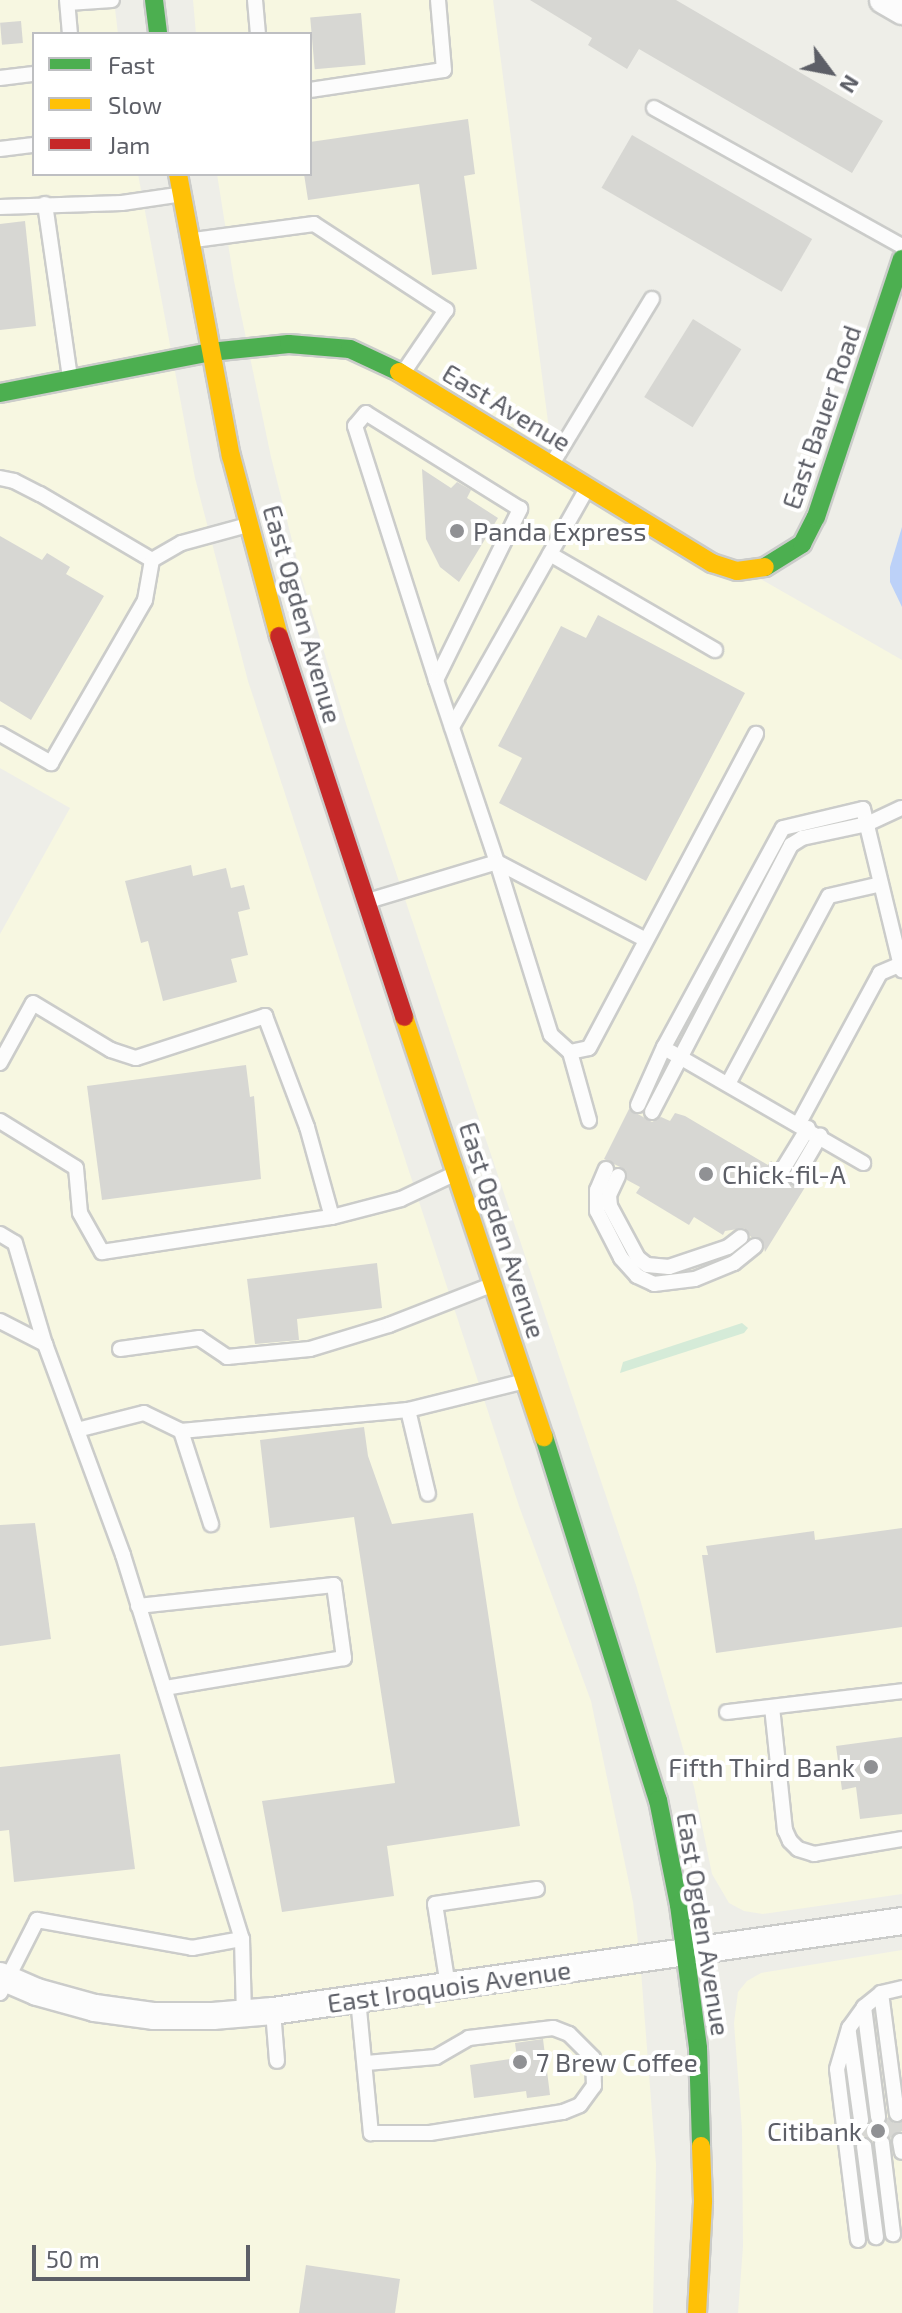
<!DOCTYPE html>
<html>
<head>
<meta charset="utf-8">
<style>
	body { margin:0 }
	#map { position:relative; width:902px; height:2313px; overflow:hidden; background:#eeeee8; font-family:"Exo 2",sans-serif }
	div>[style] { position:absolute }
	[style*='--x'] { left:calc(var(--x)*1px); top:calc(var(--y)*1px); width:calc(var(--w)*1px); rotate:calc(var(--a)*1deg) }
	.commercial>* { inset:0; background:#f7f7e1 }
	.green>* { inset:0; background:#d5ebd8 }
	.water>* { inset:0; background:#bcd1f8 }
	.building>* { inset:0; background:#d7d7d3; transform-origin:0 0 }
	.roads { filter:drop-shadow(2px 0 #cbccca) drop-shadow(-2px 0 #cbccca) drop-shadow(0 2px #cbccca) drop-shadow(0 -2px #cbccca) }
	.lane>* { height:14px; margin:-7px; padding:0 7px; transform-origin:7px; border-radius:7px; background:#fcfcfc }
	.street>* { height:26px; margin:-13px; padding:0 13px; transform-origin:13px; border-radius:13px; background:#fcfcfc }
	.fast>* { height:18px; margin:-9px; padding:0 9px; transform-origin:9px; border-radius:9px; background:#4caf50 }
	.slow>* { height:18px; margin:-9px; padding:0 9px; transform-origin:9px; border-radius:9px; background:#ffc107 }
	.jam>* { height:18px; margin:-9px; padding:0 9px; transform-origin:9px; border-radius:9px; background:#c62828 }
	.dots>* { width:22px; height:22px; translate:-50% -50%; box-sizing:border-box; border:4px solid #fff; border-radius:50% }
	span { translate:-50% -50%; white-space:nowrap; text-align:center; line-height:1.15; -webkit-text-stroke:8px #fff; paint-order:stroke }
	.street-label { font-size:26px; color:#5d5f67 }
	.poi-label { font-size:26px; color:#5d5f67 }
	.left { translate:0 -50%; text-align:left }
	.right { translate:-100% -50%; text-align:right }
	.legend { position:absolute; left:32px; top:32px; width:280px; height:144px; box-sizing:border-box; background:#fff; border:2px solid #bebfc2; margin:0; padding:10px 14px; list-style:none; font-size:24px; color:#5d5f67 }
	.legend li { display:flex; align-items:center; gap:16px; height:40px }
	.legend b { width:40px; border:2px solid #bebfc2 }
	.north { position:absolute; left:790px; top:32px; width:80px; height:80px; -webkit-text-stroke:6px #fff; paint-order:stroke; rotate:122deg; font-size:22px; font-weight:700; line-height:32px; text-align:center; color:#5d5f67 }
	.north::after { content:''; display:block; margin:auto; width:28px; height:36px; background:#5d5f67; clip-path:polygon(50% 0,100% 100%,50% 72%,0 100%) }
	.scale { position:absolute; left:32px; top:2245px; width:218px; height:36px; box-sizing:border-box; border:4px solid #5d5f67; border-top:0; padding-left:10px; font-size:24px; line-height:28px; white-space:nowrap; color:#5d5f67; -webkit-text-stroke:6px #fff; paint-order:stroke }
</style>
</head>
<body>
<div id="map">
	<div class="commercial">
		<div style="clip-path:polygon(0 0,114px 0,118px 34px,34px 34px,34px 174px,138px 174px,195px 478px,248px 681px,519px 1506px,591px 1701px,633px 1902px,640px 1958px,656px 2164px,653px 2313px,0 2313px,0 934px,70px 808px,0 768px)"></div>
		<div style="clip-path:polygon(193px 0,493px 0,553px 460px,902px 660px,902px 1894px,763px 1914px,744px 1911px,729px 1903px,712px 1874px,694px 1787px,636px 1585px,347px 727px,301px 576px,271px 457px,234px 281px,217px 174px,310px 174px,310px 34px,196px 34px)"></div>
		<div style="clip-path:polygon(902px 1950px,902px 2313px,738px 2313px,743px 2246px,742px 2130px,734px 2023px,738px 1992px,747px 1981px,761px 1973px)"></div>
	</div>
	<div class="green">
		<div style="clip-path:polygon(742px 1323px,748px 1328px,744px 1333px,620px 1373px,623px 1362px)"></div>
	</div>
	<div class="water">
		<div style="clip-path:polygon(902px 527px,902px 607px,890px 582px,890px 567px)"></div>
	</div>
	<div class="building">
		<div style="clip-path:polygon(530px 0,676px 0,883px 121px,852px 173px,639px 49px,627px 69px,588px 45px,592px 38px)"></div>
		<div style="left:361px;top:13px;width:52px;height:51px;rotate:85deg"></div>
		<div style="left:21px;top:21px;width:22px;height:21px;rotate:85deg"></div>
		<div style="clip-path:polygon(468px 119px,475px 174px,464px 176px,477px 269px,432px 275px,419px 184px,308px 200px,304px 174px,310px 174px,310px 142px)"></div>
		<div style="left:632px;top:135px;width:208px;height:61px;rotate:30deg"></div>
		<div style="clip-path:polygon(25px 221px,36px 326px,0 330px,0 224px)"></div>
		<div style="left:693px;top:319px;width:57px;height:92px;rotate:32deg"></div>
		<div style="clip-path:polygon(422px 469px,451px 488px,457px 482px,471px 490px,467px 498px,498px 518px,459px 582px,440px 567px,426px 539px)"></div>
		<div style="clip-path:polygon(0 536px,42px 560px,47px 553px,70px 567px,66px 574px,104px 596px,31px 720px,0 701px)"></div>
		<div style="clip-path:polygon(598px 615px,745px 693px,646px 881px,499px 803px,522px 758px,498px 746px,561px 626px,586px 638px)"></div>
		<div style="clip-path:polygon(191px 865px,193px 876px,226px 868px,231px 888px,244px 885px,250px 909px,238px 912px,248px 955px,231px 959px,237px 982px,163px 1001px,148px 941px,141px 943px,125px 881px)"></div>
		<div style="clip-path:polygon(246px 1065px,250px 1097px,254px 1096px,261px 1179px,102px 1200px,87px 1086px)"></div>
		<div style="clip-path:polygon(629px 1109px,652px 1122px,661px 1117px,670px 1121px,675px 1113px,685px 1116px,768px 1165px,771px 1161px,775px 1164px,775px 1174px,786px 1178px,792px 1186px,807px 1184px,765px 1252px,762px 1239px,751px 1237px,744px 1228px,725px 1231px,723px 1235px,694px 1217px,689px 1225px,636px 1193px,640px 1187px,627px 1180px,626px 1170px,604px 1159px)"></div>
		<div style="clip-path:polygon(377px 1263px,382px 1308px,297px 1319px,299px 1340px,255px 1344px,247px 1279px)"></div>
		<div style="clip-path:polygon(364px 1427px,368px 1456px,392px 1524px,473px 1513px,520px 1826px,387px 1846px,394px 1896px,282px 1912px,262px 1801px,395px 1783px,354px 1517px,270px 1528px,260px 1440px)"></div>
		<div style="clip-path:polygon(35px 1523px,51px 1639px,0 1646px,0 1525px)"></div>
		<div style="clip-path:polygon(902px 1528px,902px 1627px,716px 1653px,702px 1555px,708px 1555px,706px 1546px,814px 1531px,815px 1540px)"></div>
		<div style="clip-path:polygon(902px 1737px,902px 1814px,860px 1819px,856px 1787px,842px 1790px,836px 1746px)"></div>
		<div style="clip-path:polygon(120px 1754px,135px 1869px,14px 1882px,9px 1830px,0 1831px,0 1767px)"></div>
		<div style="clip-path:polygon(543px 2039px,550px 2095px,527px 2098px,526px 2091px,474px 2098px,470px 2065px,517px 2058px,515px 2043px)"></div>
		<div style="clip-path:polygon(888px 2117px,894px 2123px,902px 2122px,902px 2131px,891px 2138px,882px 2133px,872px 2141px,863px 2136px,856px 2141px,854px 2127px,863px 2130px,870px 2123px,880px 2127px)"></div>
		<div style="clip-path:polygon(306px 2265px,400px 2279px,395px 2313px,299px 2313px)"></div>
	</div>
	<div class="roads">
		<div class="lane">
			<div style="--x:67;--y:0;--w:34;--a:85"></div>
			<div style="--x:255;--y:0;--w:34;--a:85"></div>
			<div style="--x:68;--y:3;--w:44;--a:-3.9"></div>
			<div style="--x:0;--y:78;--w:34;--a:-7"></div>
			<div style="--x:310;--y:90;--w:135;--a:-8.5"></div>
			<div style="--x:444;--y:70;--w:70;--a:-94.9"></div>
			<div style="--x:654;--y:108;--w:284;--a:29.1"></div>
			<div style="--x:0;--y:149;--w:34;--a:-7"></div>
			<div style="--x:45;--y:204;--w:175;--a:81.8"></div>
			<div style="--x:0;--y:207;--w:122;--a:-1.9"></div>
			<div style="--x:122;--y:203;--w:56;--a:-8.3"></div>
			<div style="--x:194;--y:240;--w:121;--a:-7.6"></div>
			<div style="--x:314;--y:224;--w:158;--a:33.1"></div>
			<div style="--x:446;--y:310;--w:76;--a:124.3"></div>
			<div style="--x:552;--y:464;--w:193;--a:-58.8"></div>
			<div style="--x:0;--y:478;--w:14;--a:12"></div>
			<div style="--x:14;--y:481;--w:29;--a:27"></div>
			<div style="--x:40;--y:494;--w:130;--a:30.5"></div>
			<div style="--x:550;--y:554;--w:191;--a:30.2"></div>
			<div style="--x:436;--y:680;--w:191;--a:-63.8"></div>
			<div style="--x:520;--y:509;--w:181;--a:-148.1"></div>
			<div style="--x:366;--y:413;--w:17;--a:130"></div>
			<div style="--x:355;--y:426;--w:267;--a:72.3"></div>
			<div style="--x:436;--y:680;--w:192;--a:71.5"></div>
			<div style="--x:497;--y:862;--w:181;--a:72.7"></div>
			<div style="--x:551;--y:1035;--w:25;--a:42"></div>
			<div style="--x:570;--y:1052;--w:19;--a:-12"></div>
			<div style="--x:589;--y:1048;--w:356;--a:-62"></div>
			<div style="--x:452;--y:727;--w:276;--a:-60.5"></div>
			<div style="--x:0;--y:734;--w:59;--a:29.6"></div>
			<div style="--x:51;--y:763;--w:188;--a:-60"></div>
			<div style="--x:145;--y:600;--w:41;--a:-80.1"></div>
			<div style="--x:152;--y:560;--w:34;--a:-30"></div>
			<div style="--x:182;--y:543;--w:64;--a:-15.3"></div>
			<div style="--x:368;--y:901;--w:135;--a:-16.8"></div>
			<div style="--x:497;--y:862;--w:168;--a:27.6"></div>
			<div style="--x:570;--y:1052;--w:71;--a:74.4"></div>
			<div style="--x:671;--y:1052;--w:222;--a:30"></div>
			<div style="--x:0;--y:1063;--w:68;--a:-61.2"></div>
			<div style="--x:33;--y:1003;--w:91;--a:31.1"></div>
			<div style="--x:111;--y:1050;--w:26;--a:18"></div>
			<div style="--x:136;--y:1058;--w:136;--a:-18"></div>
			<div style="--x:265;--y:1016;--w:119;--a:69.3"></div>
			<div style="--x:307;--y:1127;--w:93;--a:74.5"></div>
			<div style="--x:728;--y:1084;--w:213;--a:-61.8"></div>
			<div style="--x:829;--y:896;--w:53;--a:-13"></div>
			<div style="--x:638;--y:1105;--w:64;--a:-65.9"></div>
			<div style="--x:664;--y:1047;--w:249;--a:-61.5"></div>
			<div style="--x:783;--y:828;--w:82;--a:-13.4"></div>
			<div style="--x:863;--y:809;--w:166;--a:76.4"></div>
			<div style="--x:652;--y:1112;--w:301;--a:-62.5"></div>
			<div style="--x:791;--y:845;--w:13;--a:-32"></div>
			<div style="--x:802;--y:838;--w:66;--a:-12.2"></div>
			<div style="--x:867;--y:824;--w:38;--a:-25"></div>
			<div style="--x:0;--y:1121;--w:89;--a:31.7"></div>
			<div style="--x:76;--y:1168;--w:45;--a:84.9"></div>
			<div style="--x:80;--y:1213;--w:45;--a:60.6"></div>
			<div style="--x:102;--y:1252;--w:233;--a:-8.7"></div>
			<div style="--x:332;--y:1217;--w:71;--a:-14.6"></div>
			<div style="--x:401;--y:1199;--w:56;--a:-25.2"></div>
			<div style="--x:799;--y:1123;--w:170;--a:-61.6"></div>
			<div style="--x:880;--y:973;--w:23;--a:-23"></div>
			<div style="--x:606;--y:1169;--w:23;--a:113"></div>
			<div style="--x:597;--y:1190;--w:21;--a:90"></div>
			<div style="--x:597;--y:1211;--w:53;--a:62.9"></div>
			<div style="--x:621;--y:1258;--w:24;--a:48"></div>
			<div style="--x:637;--y:1276;--w:19;--a:25"></div>
			<div style="--x:654;--y:1284;--w:41;--a:-7"></div>
			<div style="--x:695;--y:1279;--w:42;--a:-22.3"></div>
			<div style="--x:734;--y:1263;--w:27;--a:-39"></div>
			<div style="--x:783;--y:1169;--w:48;--a:-58.6"></div>
			<div style="--x:618;--y:1176;--w:21;--a:115"></div>
			<div style="--x:609;--y:1195;--w:11;--a:85"></div>
			<div style="--x:610;--y:1206;--w:59;--a:61.7"></div>
			<div style="--x:638;--y:1258;--w:11;--a:38"></div>
			<div style="--x:647;--y:1265;--w:22;--a:5"></div>
			<div style="--x:669;--y:1267;--w:62;--a:-18.7"></div>
			<div style="--x:728;--y:1247;--w:16;--a:-38"></div>
			<div style="--x:796;--y:1177;--w:48;--a:-59.7"></div>
			<div style="--x:0;--y:1234;--w:17;--a:31"></div>
			<div style="--x:15;--y:1243;--w:105;--a:73.5"></div>
			<div style="--x:45;--y:1344;--w:225;--a:69.7"></div>
			<div style="--x:123;--y:1555;--w:402;--a:72.8"></div>
			<div style="--x:242;--y:1939;--w:74;--a:88.5"></div>
			<div style="--x:0;--y:1321;--w:51;--a:27.1"></div>
			<div style="--x:120;--y:1349;--w:80;--a:-7.9"></div>
			<div style="--x:199;--y:1338;--w:34;--a:34"></div>
			<div style="--x:227;--y:1357;--w:83;--a:-5.5"></div>
			<div style="--x:310;--y:1349;--w:83;--a:-16.9"></div>
			<div style="--x:389;--y:1325;--w:107;--a:-21.3"></div>
			<div style="--x:408;--y:1410;--w:86;--a:76.6"></div>
			<div style="--x:77;--y:1430;--w:69;--a:-14.2"></div>
			<div style="--x:144;--y:1413;--w:41;--a:25.9"></div>
			<div style="--x:181;--y:1431;--w:228;--a:-5.3"></div>
			<div style="--x:408;--y:1410;--w:116;--a:-13.9"></div>
			<div style="--x:181;--y:1431;--w:98;--a:72.1"></div>
			<div style="--x:138;--y:1606;--w:197;--a:-6.1"></div>
			<div style="--x:334;--y:1585;--w:74;--a:82.2"></div>
			<div style="--x:344;--y:1658;--w:182;--a:170.5"></div>
			<div style="--x:772;--y:1707;--w:124;--a:84"></div>
			<div style="--x:785;--y:1830;--w:12;--a:66"></div>
			<div style="--x:790;--y:1841;--w:11;--a:45"></div>
			<div style="--x:798;--y:1849;--w:17;--a:17"></div>
			<div style="--x:814;--y:1854;--w:89;--a:-9.7"></div>
			<div style="--x:727;--y:1712;--w:176;--a:-6.8"></div>
			<div style="--x:448;--y:1986;--w:83;--a:-99"></div>
			<div style="--x:435;--y:1904;--w:103;--a:-8.4"></div>
			<div style="--x:0;--y:1993;--w:82;--a:-63.1"></div>
			<div style="--x:37;--y:1920;--w:158;--a:10.2"></div>
			<div style="--x:192;--y:1948;--w:51;--a:-10.2"></div>
			<div style="--x:881;--y:1993;--w:122;--a:82.5"></div>
			<div style="--x:358;--y:1999;--w:135;--a:84.5"></div>
			<div style="--x:371;--y:2133;--w:59;--a:0"></div>
			<div style="--x:430;--y:2133;--w:135;--a:-9"></div>
			<div style="--x:563;--y:2112;--w:18;--a:-22"></div>
			<div style="--x:580;--y:2105;--w:24;--a:-54"></div>
			<div style="--x:594;--y:2086;--w:28;--a:-92"></div>
			<div style="--x:593;--y:2058;--w:34;--a:-135"></div>
			<div style="--x:569;--y:2034;--w:17;--a:-159"></div>
			<div style="--x:553;--y:2028;--w:85;--a:173.2"></div>
			<div style="--x:469;--y:2038;--w:38;--a:150"></div>
			<div style="--x:436;--y:2057;--w:70;--a:175.1"></div>
			<div style="--x:864;--y:2007;--w:111;--a:82.7"></div>
			<div style="--x:273;--y:2011;--w:50;--a:85.4"></div>
			<div style="--x:849;--y:2033;--w:88;--a:82.1"></div>
			<div style="--x:900;--y:2141;--w:11;--a:80"></div>
			<div style="--x:882;--y:2143;--w:92;--a:83.1"></div>
			<div style="--x:864;--y:2146;--w:92;--a:82.5"></div>
			<div style="--x:858;--y:2240;--w:172;--a:-97"></div>
			<div style="--x:837;--y:2069;--w:43;--a:-73.7"></div>
			<div style="--x:849;--y:2028;--w:26;--a:-54"></div>
			<div style="--x:864;--y:2007;--w:22;--a:-39"></div>
			<div style="--x:881;--y:1993;--w:22;--a:-13"></div>
		</div>
		<div class="street">
			<div style="--x:883;--y:0;--w:22;--a:30"></div>
			<div style="--x:0;--y:1976;--w:40;--a:23.4"></div>
			<div style="--x:37;--y:1992;--w:60;--a:15.4"></div>
			<div style="--x:95;--y:2008;--w:60;--a:7.7"></div>
			<div style="--x:154;--y:2016;--w:59;--a:0"></div>
			<div style="--x:213;--y:2016;--w:60;--a:-4.8"></div>
			<div style="--x:273;--y:2011;--w:635;--a:-8.14"></div>
		</div>
		<div class="fast">
			<div style="--x:154;--y:0;--w:34;--a:83"></div>
			<div style="--x:0;--y:393;--w:214;--a:-11"></div>
			<div style="--x:210;--y:352;--w:79;--a:-5.8"></div>
			<div style="--x:289;--y:344;--w:61;--a:4.7"></div>
			<div style="--x:350;--y:349;--w:54;--a:25.1"></div>
			<div style="--x:765;--y:567;--w:44;--a:-31.9"></div>
			<div style="--x:802;--y:544;--w:30;--a:-63"></div>
			<div style="--x:816;--y:517;--w:272;--a:-71.6"></div>
			<div style="--x:544;--y:1437;--w:380;--a:72.6"></div>
			<div style="--x:658;--y:1800;--w:107;--a:78.7"></div>
			<div style="--x:679;--y:1905;--w:144;--a:82.4"></div>
			<div style="--x:698;--y:2048;--w:98;--a:88.2"></div>
		</div>
		<div class="slow">
			<div style="--x:178;--y:174;--w:287;--a:79.4"></div>
			<div style="--x:231;--y:456;--w:186;--a:75.1"></div>
			<div style="--x:399;--y:372;--w:367;--a:31.4"></div>
			<div style="--x:712;--y:563;--w:26;--a:18"></div>
			<div style="--x:737;--y:571;--w:28;--a:-8"></div>
			<div style="--x:404;--y:1017;--w:443;--a:71.6"></div>
			<div style="--x:697;--y:2313;--w:112;--a:-86.9"></div>
			<div style="--x:703;--y:2201;--w:55;--a:-92.1"></div>
		</div>
		<div class="jam">
			<div style="--x:279;--y:636;--w:401;--a:71.8"></div>
		</div>
	</div>
	<div class="dots">
		<div style="left:457px;top:531px;background:#909194"></div>
		<div style="left:706px;top:1174px;background:#909194"></div>
		<div style="left:871px;top:1767px;background:#909194"></div>
		<div style="left:520px;top:2062px;background:#909194"></div>
		<div style="left:878px;top:2131px;background:#909194"></div>
	</div>
	<div class="street-label">
		<span style="left:507px;top:407px;rotate:31deg">East Avenue</span>
		<span style="left:821px;top:417px;rotate:-71deg">East Bauer Road</span>
		<span style="left:303px;top:614px;rotate:74deg">East Ogden Avenue</span>
		<span style="left:503px;top:1230px;rotate:72deg">East Ogden Avenue</span>
		<span style="left:704px;top:1924px;rotate:81deg">East Ogden Avenue</span>
		<span style="left:449px;top:1986px;rotate:-8deg">East Iroquois Avenue</span>
	</div>
	<div class="poi-label">
		<span class="left" style="left:473px;top:531px">Panda Express</span>
		<span class="left" style="left:722px;top:1174px">Chick-fil-A</span>
		<span class="right" style="left:855px;top:1767px">Fifth Third Bank</span>
		<span class="left" style="left:536px;top:2062px">7 Brew Coffee</span>
		<span class="right" style="left:862px;top:2131px">Citibank</span>
	</div>
	<ul class="legend">
	<li><b style="height:10px;background:#4caf50"></b>Fast</li>
	<li><b style="height:10px;background:#ffc107"></b>Slow</li>
	<li><b style="height:10px;background:#c62828"></b>Jam</li>
	</ul>
	<div class="north">N</div>
	<div class="scale">50 m</div>
</div>
</body>
</html>
